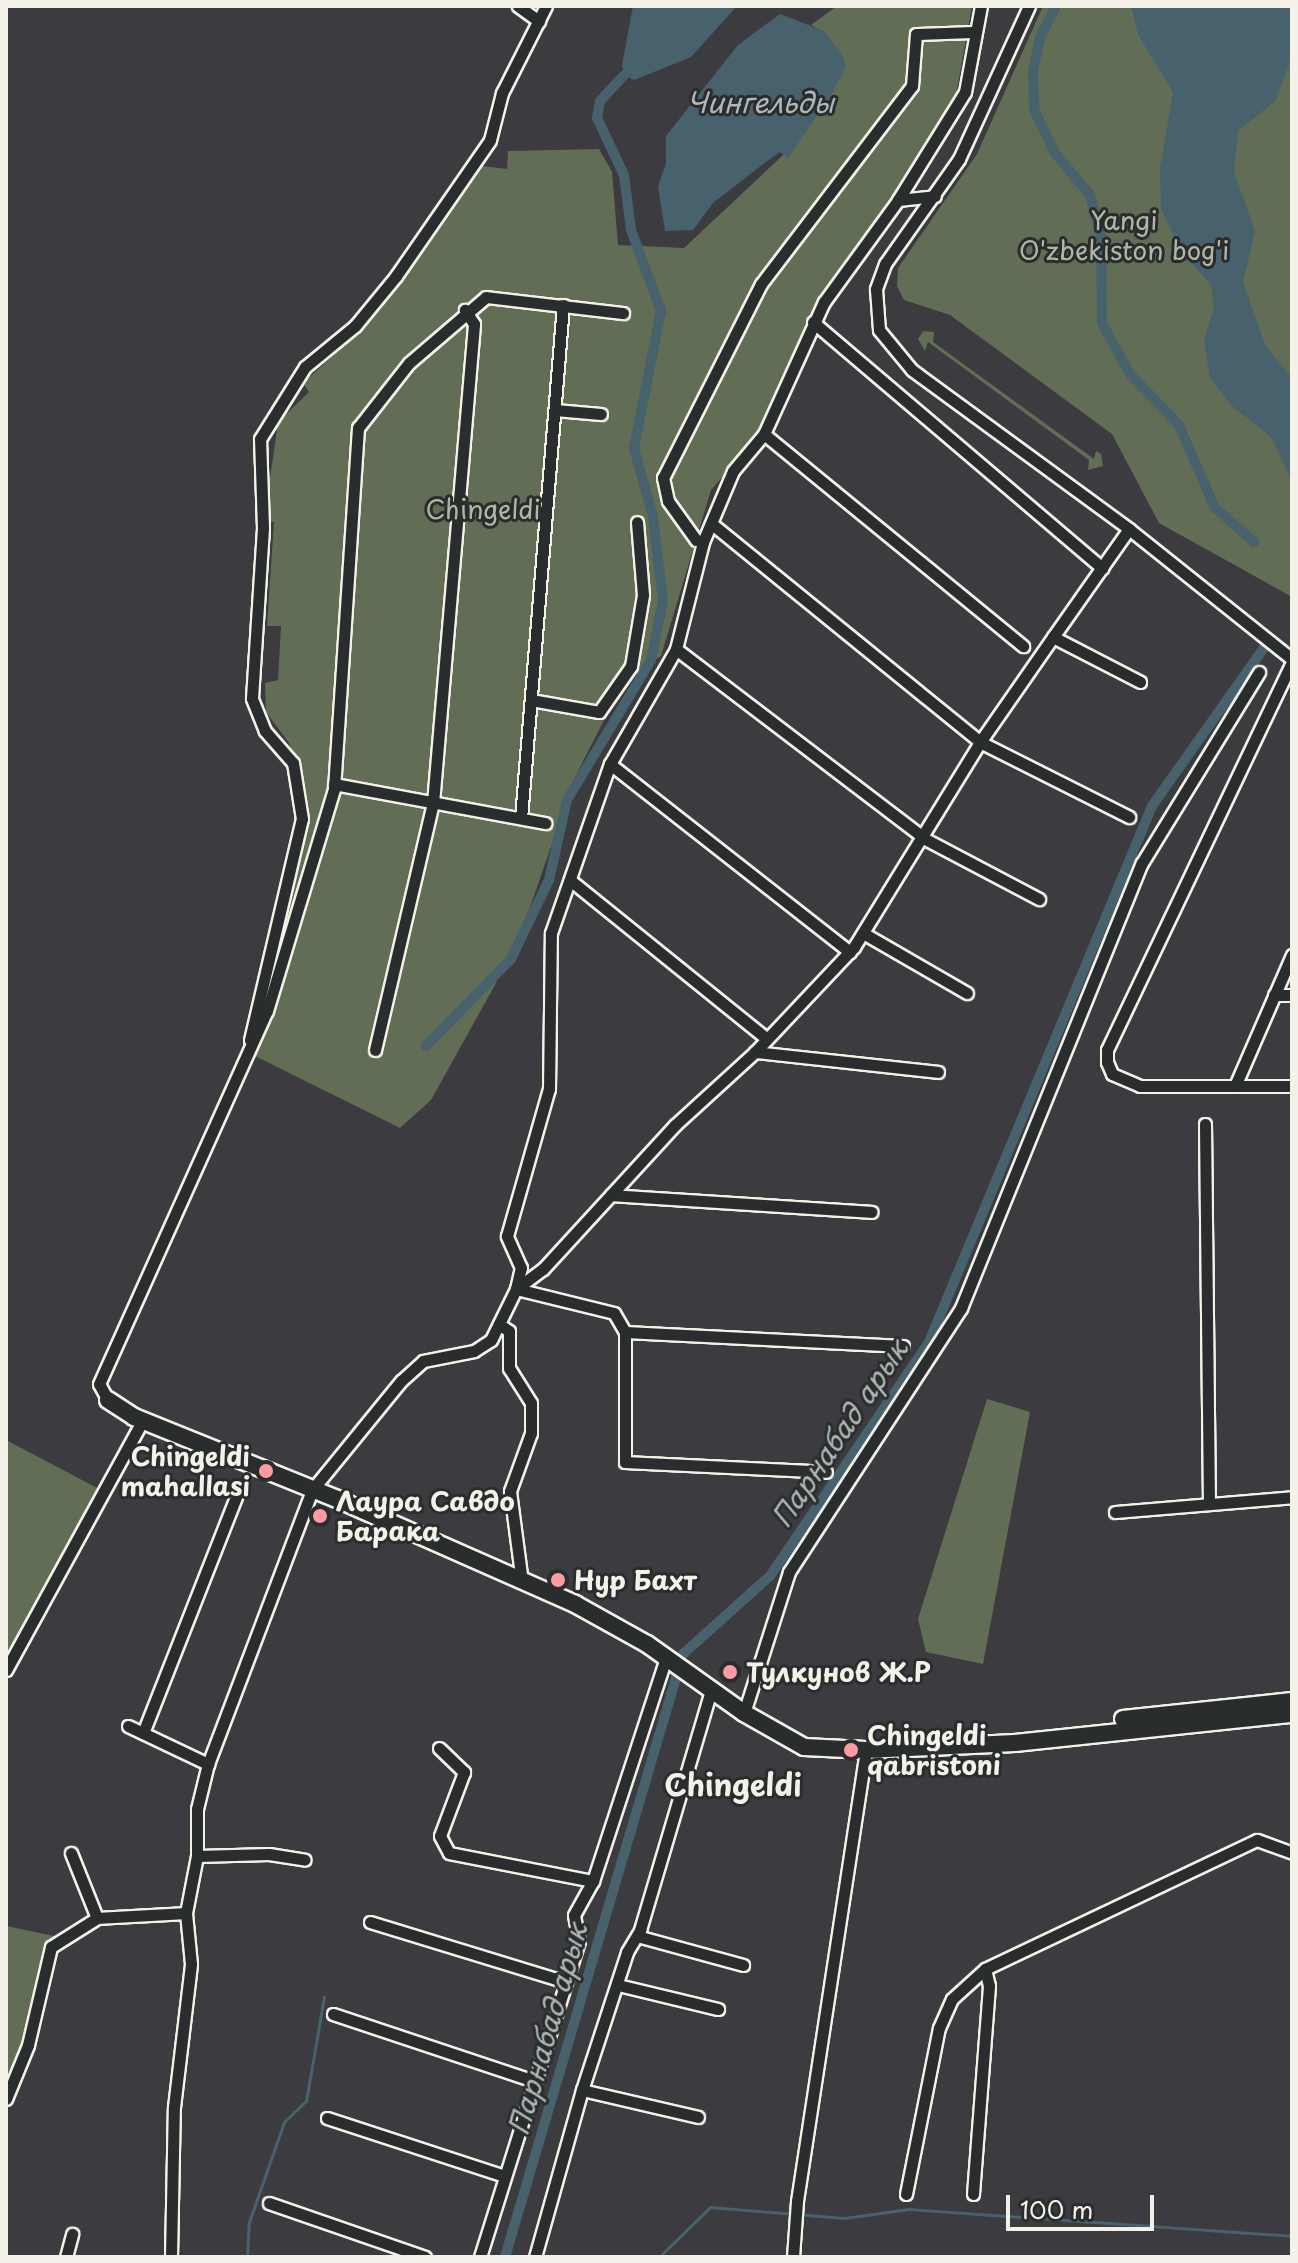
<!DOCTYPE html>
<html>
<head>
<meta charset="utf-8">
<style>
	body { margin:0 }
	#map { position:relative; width:1298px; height:2263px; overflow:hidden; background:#3c3b40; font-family:"Playpen Sans",sans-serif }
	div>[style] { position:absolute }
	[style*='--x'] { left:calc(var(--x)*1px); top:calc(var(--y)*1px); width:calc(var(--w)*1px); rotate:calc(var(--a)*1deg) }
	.green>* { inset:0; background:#616d54 }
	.water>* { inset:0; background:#48626d }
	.stream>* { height:3px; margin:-1.5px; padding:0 1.5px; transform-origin:1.5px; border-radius:1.5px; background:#48626d }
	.canal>* { height:10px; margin:-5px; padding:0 5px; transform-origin:5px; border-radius:5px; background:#48626d }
	.roads { filter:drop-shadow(2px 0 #f4f1e8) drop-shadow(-2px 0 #f4f1e8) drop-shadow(0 2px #f4f1e8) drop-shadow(0 -2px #f4f1e8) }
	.minor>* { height:11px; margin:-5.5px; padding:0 5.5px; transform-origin:5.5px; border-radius:5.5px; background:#2a2d2e }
	.secondary>* { height:16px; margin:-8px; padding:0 8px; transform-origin:8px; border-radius:8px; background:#2a2d2e }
	.dots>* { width:22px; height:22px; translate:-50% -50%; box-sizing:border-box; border:4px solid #2a2d2e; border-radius:50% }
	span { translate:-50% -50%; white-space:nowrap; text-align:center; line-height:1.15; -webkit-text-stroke:6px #2a2d2e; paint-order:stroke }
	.park-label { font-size:26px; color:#b2b6a5 }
	.poi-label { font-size:26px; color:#f4f1e8; font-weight:700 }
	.right { translate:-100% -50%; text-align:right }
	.left { translate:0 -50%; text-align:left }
	.water-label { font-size:28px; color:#afb8b7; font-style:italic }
	.quarter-label { font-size:30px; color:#f4f1e8; font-weight:700 }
	.frame { position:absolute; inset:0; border:8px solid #f4f1e8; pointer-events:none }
	.scale { position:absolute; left:1006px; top:2195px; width:148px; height:36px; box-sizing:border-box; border:4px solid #f4f1e8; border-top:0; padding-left:10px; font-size:24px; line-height:28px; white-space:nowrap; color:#f4f1e8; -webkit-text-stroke:6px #2a2d2e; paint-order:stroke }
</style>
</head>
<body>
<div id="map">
	<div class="green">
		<div style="clip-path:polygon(837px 6px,972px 6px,955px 101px,931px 148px,827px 292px,761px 434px,711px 490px,661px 656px,624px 681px,576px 775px,529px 910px,495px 985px,431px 1100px,400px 1128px,251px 1054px,307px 832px,305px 786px,289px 743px,266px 712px,265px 683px,278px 680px,281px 626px,267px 626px,274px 522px,264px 521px,278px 422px,309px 392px,303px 383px,357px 334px,406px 275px,481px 166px,507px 169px,508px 151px,599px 149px,612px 172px,618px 245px,684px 248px,782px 156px,831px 95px,824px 32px,811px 25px)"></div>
		<div style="clip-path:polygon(1043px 6px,1292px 6px,1292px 597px,1159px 523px,1112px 434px,950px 315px,904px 300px,897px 286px,898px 268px,977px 154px)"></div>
		<div style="clip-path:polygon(923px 331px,934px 332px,933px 342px,1094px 459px,1096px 451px,1101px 454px,1103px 466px,1088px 470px,1089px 460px,928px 342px,925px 351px,918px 339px)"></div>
		<div style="clip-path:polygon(987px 1399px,1030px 1412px,983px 1664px,926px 1652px,918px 1619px)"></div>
		<div style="clip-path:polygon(6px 1440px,101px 1490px,6px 1657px)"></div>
		<div style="clip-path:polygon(6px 1926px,59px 1937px,6px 2087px)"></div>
	</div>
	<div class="water">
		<div style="clip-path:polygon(633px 6px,737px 6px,691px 57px,634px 80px,624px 75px,622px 65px)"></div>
		<div style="clip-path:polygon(1131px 6px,1292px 6px,1289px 65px,1275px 101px,1238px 131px,1234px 172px,1255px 231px,1243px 282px,1265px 345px,1292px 378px,1292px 481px,1271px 437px,1232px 406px,1210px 378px,1204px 341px,1214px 307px,1211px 285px,1183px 254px,1161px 209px,1160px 168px,1173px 92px,1138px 35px)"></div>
		<div style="clip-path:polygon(780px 14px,824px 31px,842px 54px,846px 67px,831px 95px,788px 158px,780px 152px,762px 165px,713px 203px,693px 230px,665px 231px,658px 187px,666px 163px,666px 136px,738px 45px)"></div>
	</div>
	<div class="stream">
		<div style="--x:247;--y:2257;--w:35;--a:-87"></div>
		<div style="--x:249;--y:2222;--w:106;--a:-70.7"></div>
		<div style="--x:284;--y:2122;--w:30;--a:-44"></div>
		<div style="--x:306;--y:2101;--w:106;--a:-80.2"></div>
		<div style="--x:659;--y:2257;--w:71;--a:-44.4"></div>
		<div style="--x:710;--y:2207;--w:135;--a:4.7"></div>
		<div style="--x:845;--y:2218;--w:64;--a:-8.1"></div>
		<div style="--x:908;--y:2209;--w:385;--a:4"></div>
	</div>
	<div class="canal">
		<div style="--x:1056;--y:6;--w:36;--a:117"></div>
		<div style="--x:1040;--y:38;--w:35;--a:102"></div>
		<div style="--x:1033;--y:72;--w:38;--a:88"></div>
		<div style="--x:1034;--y:110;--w:48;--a:64"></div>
		<div style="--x:1055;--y:153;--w:55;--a:50.2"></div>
		<div style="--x:1090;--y:195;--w:42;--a:75"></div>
		<div style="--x:1101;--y:236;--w:87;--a:89.3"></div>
		<div style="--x:1102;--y:323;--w:58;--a:61.2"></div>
		<div style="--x:1130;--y:374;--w:71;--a:46.1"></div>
		<div style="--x:1179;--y:425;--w:90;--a:66.6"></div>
		<div style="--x:1215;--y:508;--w:52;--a:41.1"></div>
		<div style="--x:426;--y:1046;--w:122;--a:-45.7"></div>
		<div style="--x:511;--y:959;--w:88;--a:-64.3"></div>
		<div style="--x:549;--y:880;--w:82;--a:-77.3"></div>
		<div style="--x:567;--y:800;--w:163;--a:-59"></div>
		<div style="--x:651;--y:660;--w:60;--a:-78.5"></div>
		<div style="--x:663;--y:601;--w:85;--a:-96.8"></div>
		<div style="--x:653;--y:517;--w:72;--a:-105.4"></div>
		<div style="--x:634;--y:448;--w:140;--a:-78.9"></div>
		<div style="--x:661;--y:311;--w:86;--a:-110.3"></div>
		<div style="--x:631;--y:230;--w:55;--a:-97.3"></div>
		<div style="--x:624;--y:175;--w:63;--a:-115.3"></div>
		<div style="--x:597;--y:118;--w:17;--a:-80"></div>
		<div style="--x:600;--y:101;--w:35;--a:-47"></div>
		<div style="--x:505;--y:2257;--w:629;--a:-73.55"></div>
		<div style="--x:683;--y:1654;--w:117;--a:-41.9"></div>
		<div style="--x:770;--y:1576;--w:283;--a:-55.8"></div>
		<div style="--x:929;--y:1342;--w:581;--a:-67.41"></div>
		<div style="--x:1152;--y:806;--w:197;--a:-54.7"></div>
	</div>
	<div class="roads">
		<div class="minor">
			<div style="--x:518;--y:6;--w:26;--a:36"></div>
			<div style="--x:1029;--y:6;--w:168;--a:114.6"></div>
			<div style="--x:959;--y:159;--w:128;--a:125.2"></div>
			<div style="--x:885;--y:264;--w:27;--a:110"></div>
			<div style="--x:876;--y:289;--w:41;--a:85.8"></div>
			<div style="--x:879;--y:330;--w:52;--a:50.5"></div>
			<div style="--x:912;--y:370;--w:269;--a:36.2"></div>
			<div style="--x:1129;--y:529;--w:208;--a:38.6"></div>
			<div style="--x:898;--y:200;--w:37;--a:-6"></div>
			<div style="--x:813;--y:322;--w:380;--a:40.4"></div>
			<div style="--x:555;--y:410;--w:46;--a:5"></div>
			<div style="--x:764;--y:434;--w:335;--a:39.3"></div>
			<div style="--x:712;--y:524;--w:345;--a:39.1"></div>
			<div style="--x:980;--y:742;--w:167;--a:26.7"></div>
			<div style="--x:703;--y:542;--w:7;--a:-164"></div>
			<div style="--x:696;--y:540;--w:48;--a:-125.7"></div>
			<div style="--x:668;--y:501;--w:24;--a:-102"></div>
			<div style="--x:663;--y:478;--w:217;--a:-63.2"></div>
			<div style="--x:761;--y:284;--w:249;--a:-52.7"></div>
			<div style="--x:912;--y:86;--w:52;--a:-85.6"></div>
			<div style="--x:916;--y:34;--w:58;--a:-2"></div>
			<div style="--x:1053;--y:637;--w:132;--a:-54.9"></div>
			<div style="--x:676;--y:649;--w:313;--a:37.3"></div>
			<div style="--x:925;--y:839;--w:129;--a:27.8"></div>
			<div style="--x:1292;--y:662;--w:430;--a:115.5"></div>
			<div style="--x:1107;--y:1050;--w:12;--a:90"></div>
			<div style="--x:1107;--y:1062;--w:13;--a:67"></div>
			<div style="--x:1112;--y:1074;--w:30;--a:23"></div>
			<div style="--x:1140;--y:1086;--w:152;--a:0"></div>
			<div style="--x:531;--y:700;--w:69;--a:10"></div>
			<div style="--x:599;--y:712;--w:56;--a:-55.2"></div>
			<div style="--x:631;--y:666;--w:72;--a:-80.4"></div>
			<div style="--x:643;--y:595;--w:73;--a:-94.7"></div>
			<div style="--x:610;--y:764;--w:305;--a:38.1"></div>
			<div style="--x:334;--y:784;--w:215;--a:10.5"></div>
			<div style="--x:521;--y:818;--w:515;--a:-85.32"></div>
			<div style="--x:570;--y:880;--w:253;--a:38.9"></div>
			<div style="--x:863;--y:933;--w:120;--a:30"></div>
			<div style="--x:1274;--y:995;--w:18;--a:0"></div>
			<div style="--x:250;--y:1040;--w:227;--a:-76.8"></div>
			<div style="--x:302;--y:819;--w:57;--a:-99.1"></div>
			<div style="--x:293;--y:763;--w:43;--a:-131.2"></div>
			<div style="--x:265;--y:731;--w:35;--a:-112"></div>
			<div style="--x:252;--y:698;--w:170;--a:-86.3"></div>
			<div style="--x:263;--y:528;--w:89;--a:-91.9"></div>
			<div style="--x:260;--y:439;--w:85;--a:-58"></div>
			<div style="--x:305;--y:367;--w:65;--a:-39.4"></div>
			<div style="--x:355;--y:326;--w:65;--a:-50.6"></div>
			<div style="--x:396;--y:276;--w:165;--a:-55.3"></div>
			<div style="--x:490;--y:140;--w:49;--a:-75.7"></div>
			<div style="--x:502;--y:93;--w:97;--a:-63.2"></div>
			<div style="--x:375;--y:1050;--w:254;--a:-76.8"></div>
			<div style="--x:433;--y:803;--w:481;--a:-85.1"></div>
			<div style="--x:474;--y:324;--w:17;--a:-123"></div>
			<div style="--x:755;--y:1052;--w:184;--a:6.2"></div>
			<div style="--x:1235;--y:1086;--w:143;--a:-66.5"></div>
			<div style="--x:1205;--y:1124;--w:380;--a:89.4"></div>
			<div style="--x:611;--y:1195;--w:261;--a:3.7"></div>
			<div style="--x:499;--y:1324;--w:12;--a:35"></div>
			<div style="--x:509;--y:1331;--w:37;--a:90"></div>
			<div style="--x:509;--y:1368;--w:41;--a:57.8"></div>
			<div style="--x:531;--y:1403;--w:30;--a:90"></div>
			<div style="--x:531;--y:1433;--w:62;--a:109.9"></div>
			<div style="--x:510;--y:1491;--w:92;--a:82.5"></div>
			<div style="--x:625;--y:1332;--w:130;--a:90"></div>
			<div style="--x:625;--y:1462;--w:201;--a:2.8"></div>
			<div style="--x:903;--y:1346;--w:278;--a:-177.1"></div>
			<div style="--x:625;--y:1332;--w:22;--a:-120"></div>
			<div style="--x:614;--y:1313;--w:101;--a:-166.2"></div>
			<div style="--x:516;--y:1289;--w:22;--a:-77"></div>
			<div style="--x:521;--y:1268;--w:35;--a:-114"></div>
			<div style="--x:507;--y:1236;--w:153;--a:-74.1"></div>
			<div style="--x:549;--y:1089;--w:156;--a:-89.3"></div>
			<div style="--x:551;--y:933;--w:179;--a:-70.8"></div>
			<div style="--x:610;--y:764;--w:133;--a:-60.1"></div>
			<div style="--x:676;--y:649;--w:110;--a:-75.8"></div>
			<div style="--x:703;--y:542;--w:77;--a:-67.1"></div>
			<div style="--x:733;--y:471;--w:48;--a:-50"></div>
			<div style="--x:764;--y:434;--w:145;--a:-65.6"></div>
			<div style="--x:824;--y:302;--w:126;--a:-54"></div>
			<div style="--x:898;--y:200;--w:127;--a:-58.2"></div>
			<div style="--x:965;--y:92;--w:87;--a:-79.5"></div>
			<div style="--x:108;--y:1400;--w:18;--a:-119"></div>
			<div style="--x:99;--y:1384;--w:409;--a:-65.8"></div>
			<div style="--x:267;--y:1011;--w:232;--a:-73.2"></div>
			<div style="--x:334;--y:789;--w:362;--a:-86.2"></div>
			<div style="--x:358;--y:428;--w:83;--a:-51.9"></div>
			<div style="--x:409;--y:363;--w:101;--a:-40.6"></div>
			<div style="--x:486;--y:297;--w:138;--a:6.7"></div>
			<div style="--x:1115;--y:1512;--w:178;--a:-4.8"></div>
			<div style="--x:6;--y:1670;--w:285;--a:-61.3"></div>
			<div style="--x:744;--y:1713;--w:148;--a:-72.3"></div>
			<div style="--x:789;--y:1572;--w:315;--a:-56.9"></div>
			<div style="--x:961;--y:1308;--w:480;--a:-67.9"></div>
			<div style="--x:1142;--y:863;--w:224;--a:-58.5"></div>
			<div style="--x:128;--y:1726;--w:89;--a:25.4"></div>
			<div style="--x:143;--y:1733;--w:257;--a:-68.5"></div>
			<div style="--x:439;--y:1748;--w:35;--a:44"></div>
			<div style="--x:464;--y:1772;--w:68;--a:110.6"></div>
			<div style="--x:440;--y:1836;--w:19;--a:62"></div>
			<div style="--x:449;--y:1853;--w:147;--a:11"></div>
			<div style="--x:71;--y:1853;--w:70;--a:68.2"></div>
			<div style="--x:197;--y:1856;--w:72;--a:-1.6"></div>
			<div style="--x:269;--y:1854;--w:36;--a:9"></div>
			<div style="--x:370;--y:1922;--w:205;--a:17"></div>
			<div style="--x:637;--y:1936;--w:110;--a:15.3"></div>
			<div style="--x:618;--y:1985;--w:103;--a:13.5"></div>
			<div style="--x:333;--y:2014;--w:212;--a:18.4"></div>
			<div style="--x:582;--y:2090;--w:119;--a:13.1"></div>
			<div style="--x:6;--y:2099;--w:58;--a:-67.8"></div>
			<div style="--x:28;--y:2045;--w:101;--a:-76.8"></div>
			<div style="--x:51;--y:1947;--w:54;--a:-32.2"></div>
			<div style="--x:97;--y:1918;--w:89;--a:-3.2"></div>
			<div style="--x:327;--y:2118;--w:186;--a:18.1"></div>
			<div style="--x:906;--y:2194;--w:169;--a:-78.8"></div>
			<div style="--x:939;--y:2028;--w:32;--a:-66"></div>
			<div style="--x:952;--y:1999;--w:45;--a:-42.3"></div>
			<div style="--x:985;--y:1969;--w:301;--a:-25.4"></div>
			<div style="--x:1257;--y:1840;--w:37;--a:20"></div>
			<div style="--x:973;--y:2194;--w:209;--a:-85.6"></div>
			<div style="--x:989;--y:1986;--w:17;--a:-103"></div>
			<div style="--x:269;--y:2203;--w:165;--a:19.1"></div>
			<div style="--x:66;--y:2257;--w:24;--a:-75"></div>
			<div style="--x:171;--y:2257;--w:150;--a:-88.9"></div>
			<div style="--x:174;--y:2107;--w:144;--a:-83.2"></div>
			<div style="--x:191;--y:1964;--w:51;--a:-95.6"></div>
			<div style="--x:186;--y:1913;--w:58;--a:-79.1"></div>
			<div style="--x:197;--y:1856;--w:47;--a:-90"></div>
			<div style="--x:197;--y:1809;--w:46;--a:-76.3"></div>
			<div style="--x:208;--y:1764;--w:293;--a:-69.2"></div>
			<div style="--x:312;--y:1490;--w:141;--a:-50.8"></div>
			<div style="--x:401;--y:1381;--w:30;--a:-42"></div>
			<div style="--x:423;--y:1361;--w:52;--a:-11.1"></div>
			<div style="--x:474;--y:1351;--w:20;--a:-33"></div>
			<div style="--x:491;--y:1340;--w:57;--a:-63.9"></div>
			<div style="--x:516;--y:1289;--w:34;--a:-37"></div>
			<div style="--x:543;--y:1269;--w:195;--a:-47.5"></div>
			<div style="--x:675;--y:1125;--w:108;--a:-42.4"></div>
			<div style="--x:755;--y:1052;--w:144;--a:-46.7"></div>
			<div style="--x:854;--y:947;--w:241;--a:-58.4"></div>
			<div style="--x:980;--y:742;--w:128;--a:-55.2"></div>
			<div style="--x:1053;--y:637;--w:98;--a:27.3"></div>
			<div style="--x:480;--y:2257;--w:331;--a:-72.6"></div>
			<div style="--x:579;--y:1941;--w:26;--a:-101"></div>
			<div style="--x:574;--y:1915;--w:39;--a:-61"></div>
			<div style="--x:593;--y:1881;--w:235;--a:-71.9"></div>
			<div style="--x:535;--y:2257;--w:173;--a:-74.3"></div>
			<div style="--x:582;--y:2090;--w:145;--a:-71.9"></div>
			<div style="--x:627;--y:1952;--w:26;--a:-59"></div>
			<div style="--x:640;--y:1930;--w:249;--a:-73.5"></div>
			<div style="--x:793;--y:2257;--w:56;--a:-85.9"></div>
			<div style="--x:797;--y:2201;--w:456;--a:-81.3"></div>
		</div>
		<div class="secondary">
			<div style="--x:108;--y:1400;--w:31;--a:33"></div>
			<div style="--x:134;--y:1417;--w:219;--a:22"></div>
			<div style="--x:337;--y:1499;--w:260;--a:23.8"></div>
			<div style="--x:575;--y:1604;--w:82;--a:29.1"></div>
			<div style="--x:647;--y:1644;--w:119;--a:35.4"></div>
			<div style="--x:744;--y:1713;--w:69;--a:29.5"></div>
			<div style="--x:804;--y:1747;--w:62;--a:2.8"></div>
			<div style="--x:866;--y:1750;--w:149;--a:-2.7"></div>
			<div style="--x:1015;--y:1743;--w:279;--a:-6"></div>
			<div style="--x:1123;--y:1719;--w:170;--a:-6.1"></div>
		</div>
	</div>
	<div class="dots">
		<div style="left:266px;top:1471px;background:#ff9aa2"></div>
		<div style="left:320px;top:1516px;background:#ff9aa2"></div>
		<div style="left:558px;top:1580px;background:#ff9aa2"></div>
		<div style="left:730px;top:1672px;background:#ff9aa2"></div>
		<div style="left:851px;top:1750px;background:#ff9aa2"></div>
	</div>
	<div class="park-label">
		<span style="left:1124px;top:235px">Yangi<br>O'zbekiston bog'i</span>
		<span style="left:483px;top:509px">Chingeldi</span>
	</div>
	<div class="poi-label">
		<span class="right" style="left:250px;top:1471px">Chingeldi<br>mahallasi</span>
		<span class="left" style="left:336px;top:1516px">Лаура Савдо<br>Барака</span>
		<span class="left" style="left:574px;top:1580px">Нур Бахт</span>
		<span class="left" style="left:746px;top:1672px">Тулкунов Ж.Р</span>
		<span class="left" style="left:867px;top:1750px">Chingeldi<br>qabristoni</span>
	</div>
	<div class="water-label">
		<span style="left:760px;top:102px">Чингельды</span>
		<span style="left:839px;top:1433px;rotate:-56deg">Парнабад арык</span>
		<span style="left:547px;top:2029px;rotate:-74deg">Парнабад арык</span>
	</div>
	<div class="quarter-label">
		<span style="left:733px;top:1784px">Chingeldi</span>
	</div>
	<div class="frame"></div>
	<div class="scale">100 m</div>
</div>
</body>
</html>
